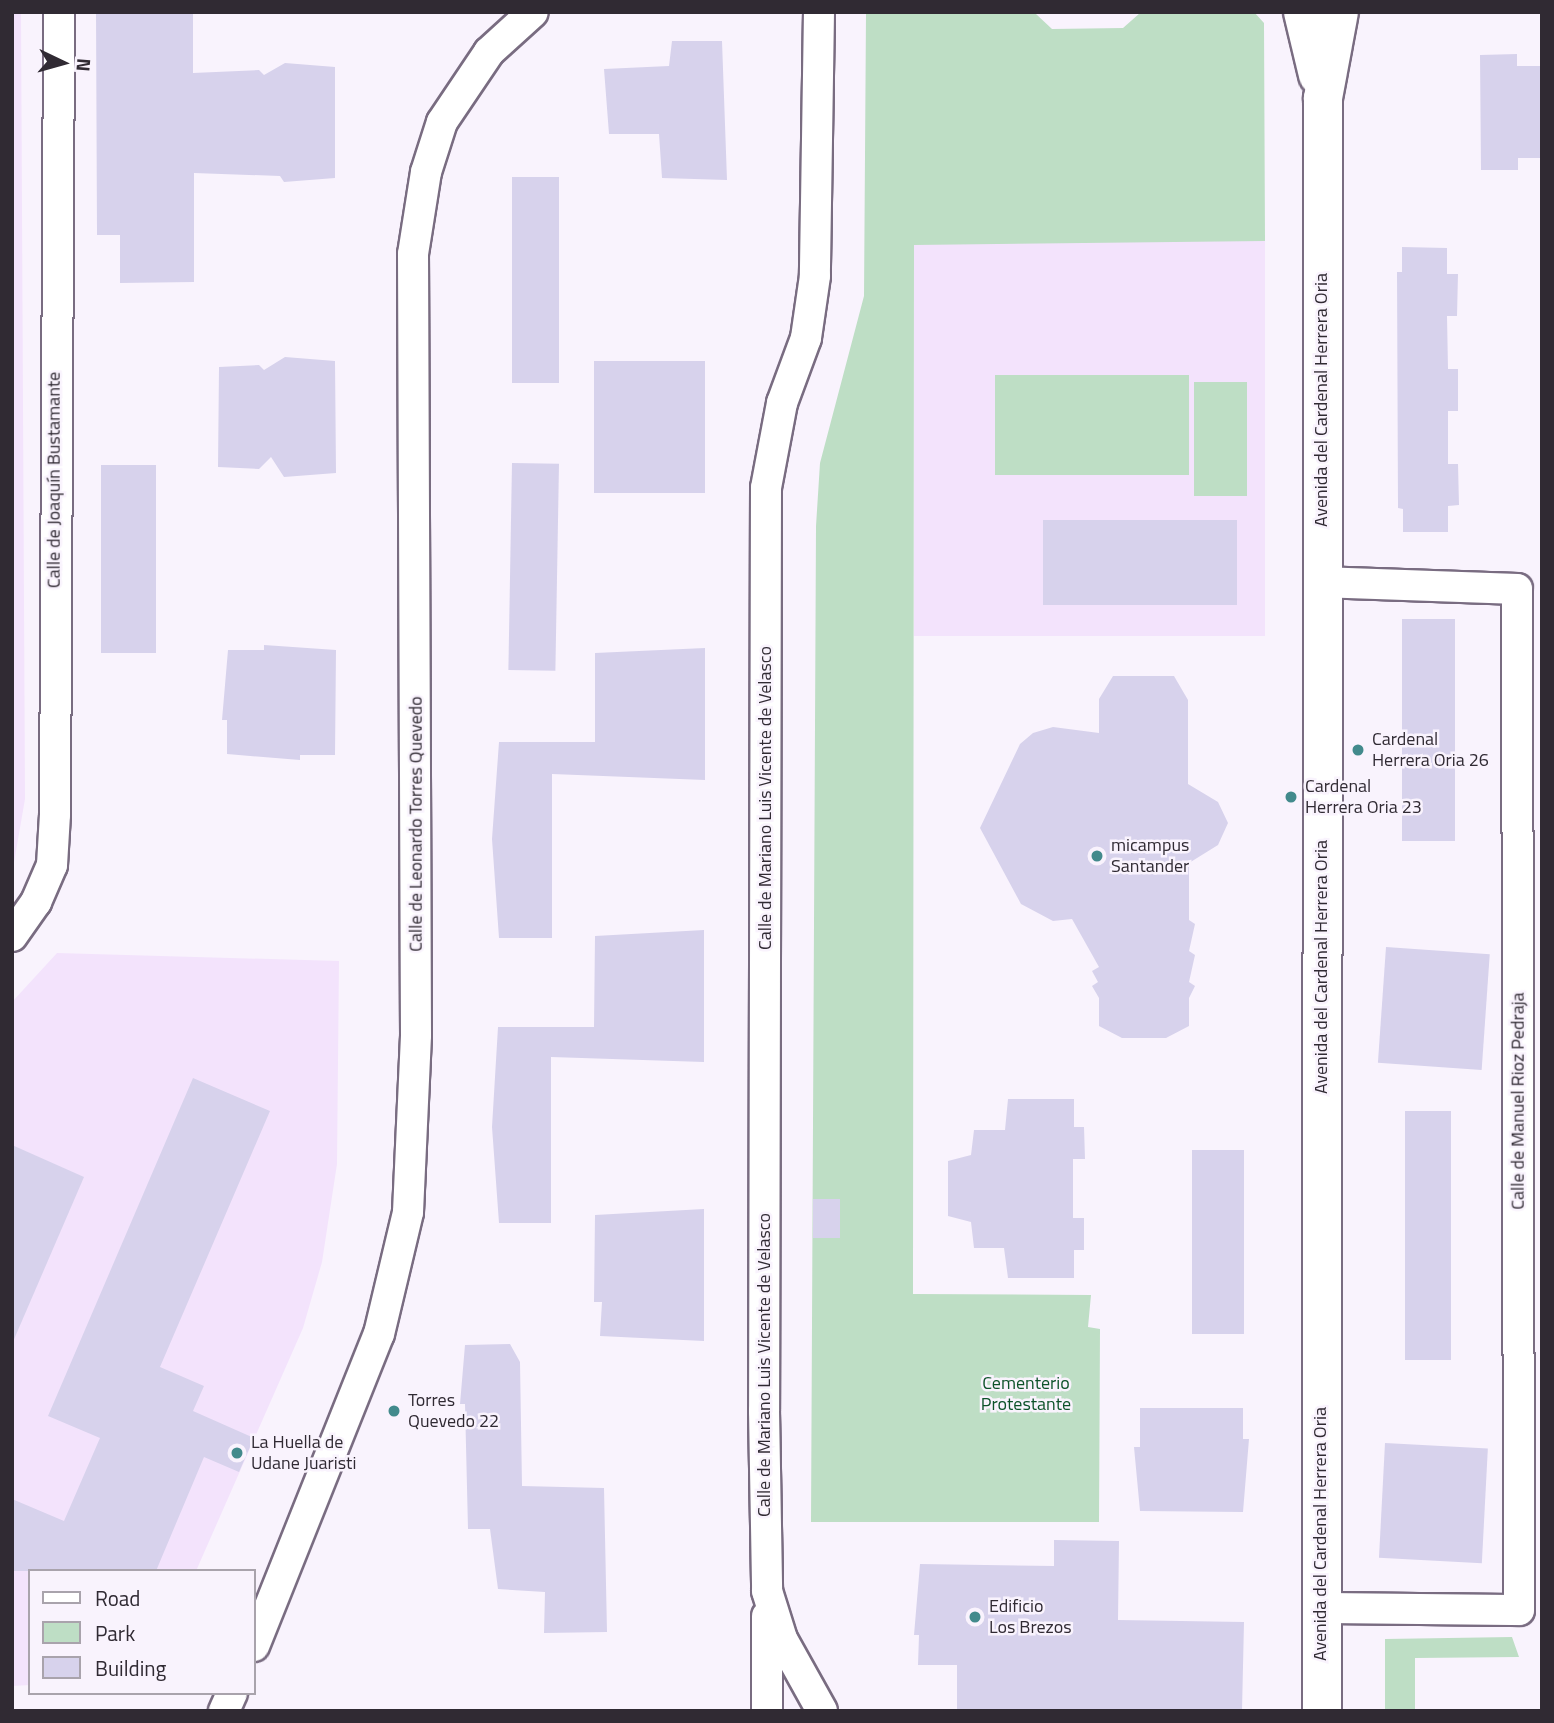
<!DOCTYPE html>
<html>
<head>
<meta charset="utf-8">
<style>
	body { margin:0 }
	#map { position:relative; width:1554px; height:1723px; overflow:hidden; background:#f9f3fd; font-family:"Titillium Web",sans-serif }
	div>[style] { position:absolute }
	[style*='--x'] { left:calc(var(--x)*1px); top:calc(var(--y)*1px); width:calc(var(--w)*1px); rotate:calc(var(--a)*1deg) }
	.built>* { inset:0; background:#f3e3fc; transform-origin:0 0 }
	.green>* { inset:0; background:#bedec5; transform-origin:0 0 }
	.building>* { inset:0; background:#d7d2ec; transform-origin:0 0 }
	.roads { filter:drop-shadow(2px 0 #796c81) drop-shadow(-2px 0 #796c81) drop-shadow(0 2px #796c81) drop-shadow(0 -2px #796c81) }
	.minor>* { height:30px; margin:-15px; padding:0 15px; transform-origin:15px; border-radius:15px; background:#fff }
	.secondary>* { height:38px; margin:-19px; padding:0 19px; transform-origin:19px; border-radius:19px; background:#fff }
	.dots>* { width:19px; height:19px; translate:-50% -50%; box-sizing:border-box; border:4px solid #f9f3fd; border-radius:50% }
	span { translate:-50% -50%; white-space:nowrap; text-align:center; line-height:1.15; -webkit-text-stroke:5px #f9f3fd; paint-order:stroke }
	.street-label { font-size:18px; color:#302a33 }
	.poi-label { font-size:18px; color:#302a33 }
	.left { translate:0 -50%; text-align:left }
	.park-label { font-size:18px; color:#0c5229 }
	.frame { position:absolute; inset:0; border:14px solid #302a33; pointer-events:none }
	.legend { position:absolute; left:28px; top:1569px; width:228px; height:126px; box-sizing:border-box; background:#f9f3fd; border:2px solid #a9a3ac; margin:0; padding:9px 12px; list-style:none; font-size:21px; color:#302a33 }
	.legend li { display:flex; align-items:center; gap:14px; height:35px }
	.legend b { width:35px; border:2px solid #a9a3ac }
	.north { position:absolute; left:28px; top:28px; width:70px; height:70px; -webkit-text-stroke:5px #f9f3fd; paint-order:stroke; rotate:95deg; font-size:19px; font-weight:700; line-height:28px; text-align:center; color:#302a33 }
	.north::after { content:''; display:block; margin:auto; width:24px; height:32px; background:#302a33; clip-path:polygon(50% 0,100% 100%,50% 72%,0 100%) }
</style>
</head>
<body>
<div id="map">
	<div class="built">
		<div style="clip-path:polygon(12px 12px,21px 12px,25px 799px,12px 874px)"></div>
		<div style="left:1265px;top:241px;width:395px;height:351px;rotate:90deg"></div>
		<div style="clip-path:polygon(57px 953px,339px 961px,337px 1164px,322px 1262px,303px 1328px,196px 1571px,30px 1571px,30px 1685px,12px 1686px,12px 1002px)"></div>
	</div>
	<div class="green">
		<div style="clip-path:polygon(1254px 12px,1264px 23px,1265px 241px,914px 245px,913px 1294px,1091px 1295px,1088px 1327px,1100px 1329px,1099px 1522px,811px 1522px,816px 526px,820px 463px,864px 296px,866px 13px,1036px 14px,1052px 29px,1123px 28px,1140px 13px)"></div>
		<div style="left:995px;top:375px;width:194px;height:100px"></div>
		<div style="left:1194px;top:382px;width:53px;height:114px"></div>
		<div style="clip-path:polygon(1512px 1637px,1519px 1657px,1415px 1658px,1415px 1711px,1385px 1711px,1385px 1639px)"></div>
	</div>
	<div class="building">
		<div style="clip-path:polygon(96px 12px,193px 12px,193px 73px,259px 70px,264px 75px,285px 63px,335px 67px,335px 178px,284px 182px,280px 176px,194px 173px,194px 282px,120px 283px,120px 235px,97px 235px)"></div>
		<div style="clip-path:polygon(672px 41px,722px 41px,727px 180px,662px 178px,659px 134px,609px 134px,604px 69px,669px 66px)"></div>
		<div style="clip-path:polygon(1517px 54px,1517px 66px,1542px 66px,1542px 158px,1518px 158px,1518px 170px,1481px 170px,1480px 55px)"></div>
		<div style="left:512px;top:177px;width:47px;height:206px"></div>
		<div style="clip-path:polygon(1402px 247px,1447px 248px,1447px 274px,1458px 274px,1457px 316px,1447px 316px,1448px 369px,1458px 369px,1458px 411px,1448px 411px,1448px 464px,1458px 464px,1459px 505px,1448px 506px,1448px 532px,1403px 532px,1403px 509px,1398px 508px,1397px 272px,1402px 272px)"></div>
		<div style="clip-path:polygon(285px 357px,335px 361px,336px 473px,284px 477px,271px 457px,259px 469px,218px 467px,219px 367px,259px 365px,264px 370px)"></div>
		<div style="left:705px;top:361px;width:132px;height:111px;rotate:90deg"></div>
		<div style="left:512px;top:463px;width:47px;height:207px;rotate:1deg"></div>
		<div style="left:101px;top:465px;width:55px;height:188px"></div>
		<div style="left:1043px;top:520px;width:194px;height:85px"></div>
		<div style="left:1402px;top:619px;width:53px;height:222px"></div>
		<div style="clip-path:polygon(264px 645px,336px 650px,335px 755px,300px 755px,300px 760px,227px 754px,227px 720px,222px 720px,228px 650px,264px 650px)"></div>
		<div style="clip-path:polygon(705px 648px,705px 780px,552px 774px,552px 938px,499px 938px,492px 839px,499px 742px,595px 742px,595px 653px)"></div>
		<div style="clip-path:polygon(1113px 676px,1174px 676px,1188px 700px,1188px 784px,1218px 802px,1228px 823px,1218px 845px,1189px 863px,1189px 920px,1195px 924px,1189px 951px,1195px 955px,1189px 982px,1195px 986px,1189px 998px,1189px 1026px,1166px 1038px,1122px 1038px,1099px 1026px,1099px 998px,1092px 986px,1098px 982px,1092px 971px,1099px 967px,1072px 919px,1053px 921px,1021px 904px,980px 828px,1020px 744px,1033px 733px,1053px 727px,1099px 733px,1099px 699px)"></div>
		<div style="clip-path:polygon(704px 930px,704px 1062px,551px 1057px,551px 1223px,499px 1223px,492px 1127px,498px 1027px,594px 1027px,595px 936px)"></div>
		<div style="left:1386px;top:947px;width:104px;height:116px;rotate:4deg"></div>
		<div style="clip-path:polygon(193px 1078px,270px 1111px,160px 1367px,204px 1386px,193px 1411px,254px 1438px,239px 1472px,204px 1457px,156px 1571px,12px 1571px,12px 1499px,64px 1521px,100px 1438px,48px 1416px)"></div>
		<div style="clip-path:polygon(1008px 1099px,1074px 1099px,1074px 1127px,1084px 1127px,1085px 1159px,1073px 1159px,1073px 1218px,1084px 1218px,1084px 1250px,1074px 1250px,1074px 1278px,1008px 1278px,1004px 1248px,974px 1248px,971px 1222px,948px 1216px,948px 1161px,971px 1155px,974px 1130px,1005px 1130px)"></div>
		<div style="left:1405px;top:1111px;width:46px;height:249px"></div>
		<div style="clip-path:polygon(12px 1145px,84px 1177px,12px 1344px)"></div>
		<div style="left:1192px;top:1150px;width:52px;height:184px"></div>
		<div style="left:813px;top:1199px;width:27px;height:39px"></div>
		<div style="clip-path:polygon(704px 1209px,704px 1341px,600px 1336px,602px 1302px,594px 1302px,595px 1215px)"></div>
		<div style="clip-path:polygon(510px 1344px,520px 1362px,522px 1486px,604px 1488px,607px 1632px,544px 1633px,545px 1592px,498px 1589px,490px 1529px,468px 1529px,465px 1404px,460px 1404px,465px 1345px)"></div>
		<div style="clip-path:polygon(1140px 1408px,1243px 1408px,1243px 1439px,1249px 1439px,1243px 1512px,1140px 1511px,1134px 1447px,1140px 1447px)"></div>
		<div style="left:1385px;top:1443px;width:103px;height:115px;rotate:3deg"></div>
		<div style="clip-path:polygon(1054px 1540px,1119px 1541px,1118px 1620px,1244px 1622px,1242px 1711px,957px 1711px,957px 1665px,918px 1665px,919px 1635px,914px 1635px,920px 1564px,1054px 1566px)"></div>
	</div>
	<div class="roads">
		<div class="minor">
			<div style="--x:819;--y:12;--w:264;--a:90.9"></div>
			<div style="--x:815;--y:276;--w:63;--a:98.3"></div>
			<div style="--x:806;--y:338;--w:69;--a:110.3"></div>
			<div style="--x:782;--y:403;--w:86;--a:100.7"></div>
			<div style="--x:766;--y:488;--w:923;--a:90.12"></div>
			<div style="--x:764;--y:1411;--w:180;--a:89"></div>
			<div style="--x:767;--y:1591;--w:50;--a:72.6"></div>
			<div style="--x:782;--y:1639;--w:82;--a:60.9"></div>
			<div style="--x:12;--y:936;--w:42;--a:-54.8"></div>
			<div style="--x:36;--y:902;--w:40;--a:-66.6"></div>
			<div style="--x:52;--y:865;--w:50;--a:-86.6"></div>
			<div style="--x:55;--y:815;--w:803;--a:-89.71"></div>
			<div style="--x:1320;--y:1608;--w:199;--a:0.6"></div>
			<div style="--x:1519;--y:1610;--w:1021;--a:-90.11"></div>
			<div style="--x:1517;--y:589;--w:197;--a:-178"></div>
			<div style="--x:254;--y:1646;--w:336;--a:-68.2"></div>
			<div style="--x:379;--y:1334;--w:125;--a:-76.6"></div>
			<div style="--x:408;--y:1212;--w:177;--a:-87.4"></div>
			<div style="--x:416;--y:1035;--w:781;--a:-90.22"></div>
			<div style="--x:413;--y:254;--w:83;--a:-81"></div>
			<div style="--x:426;--y:172;--w:52;--a:-72.3"></div>
			<div style="--x:442;--y:122;--w:84;--a:-56.1"></div>
			<div style="--x:489;--y:52;--w:59;--a:-42.3"></div>
			<div style="--x:224;--y:1711;--w:20;--a:-66"></div>
			<div style="--x:767;--y:1711;--w:95;--a:-90"></div>
		</div>
		<div class="secondary">
			<div style="--x:1303;--y:12;--w:65;--a:76.6"></div>
			<div style="--x:1322;--y:1711;--w:1613;--a:-89.96"></div>
			<div style="--x:1323;--y:98;--w:87;--a:-79.5"></div>
		</div>
	</div>
	<div class="dots">
		<div style="left:1358px;top:750px;background:#428a8c"></div>
		<div style="left:1291px;top:797px;background:#428a8c"></div>
		<div style="left:1097px;top:856px;background:#428a8c"></div>
		<div style="left:394px;top:1411px;background:#428a8c"></div>
		<div style="left:237px;top:1453px;background:#428a8c"></div>
		<div style="left:975px;top:1617px;background:#428a8c"></div>
	</div>
	<div class="street-label">
		<span style="left:1321px;top:400px;rotate:-90deg">Avenida del Cardenal Herrera Oria</span>
		<span style="left:54px;top:480px;rotate:-90deg">Calle de Joaquín Bustamante</span>
		<span style="left:765px;top:798px;rotate:-90deg">Calle de Mariano Luis Vicente de Velasco</span>
		<span style="left:416px;top:824px;rotate:-90deg">Calle de Leonardo Torres Quevedo</span>
		<span style="left:1321px;top:967px;rotate:-90deg">Avenida del Cardenal Herrera Oria</span>
		<span style="left:1518px;top:1101px;rotate:-90deg">Calle de Manuel Rioz Pedraja</span>
		<span style="left:764px;top:1365px;rotate:-90deg">Calle de Mariano Luis Vicente de Velasco</span>
		<span style="left:1320px;top:1534px;rotate:-90deg">Avenida del Cardenal Herrera Oria</span>
	</div>
	<div class="poi-label">
		<span class="left" style="left:1372px;top:750px">Cardenal<br>Herrera Oria 26</span>
		<span class="left" style="left:1305px;top:797px">Cardenal<br>Herrera Oria 23</span>
		<span class="left" style="left:1111px;top:856px">micampus<br>Santander</span>
		<span class="left" style="left:408px;top:1411px">Torres<br>Quevedo 22</span>
		<span class="left" style="left:251px;top:1453px">La Huella de<br>Udane Juaristi</span>
		<span class="left" style="left:989px;top:1617px">Edificio<br>Los Brezos</span>
	</div>
	<div class="park-label">
		<span style="left:1026px;top:1394px">Cementerio<br>Protestante</span>
	</div>
	<div class="frame"></div>
	<ul class="legend">
	<li><b style="height:9px;background:#fff"></b>Road</li>
	<li><b style="height:19px;background:#bedec5"></b>Park</li>
	<li><b style="height:19px;background:#d7d2ec"></b>Building</li>
	</ul>
	<div class="north">N</div>
</div>
</body>
</html>
